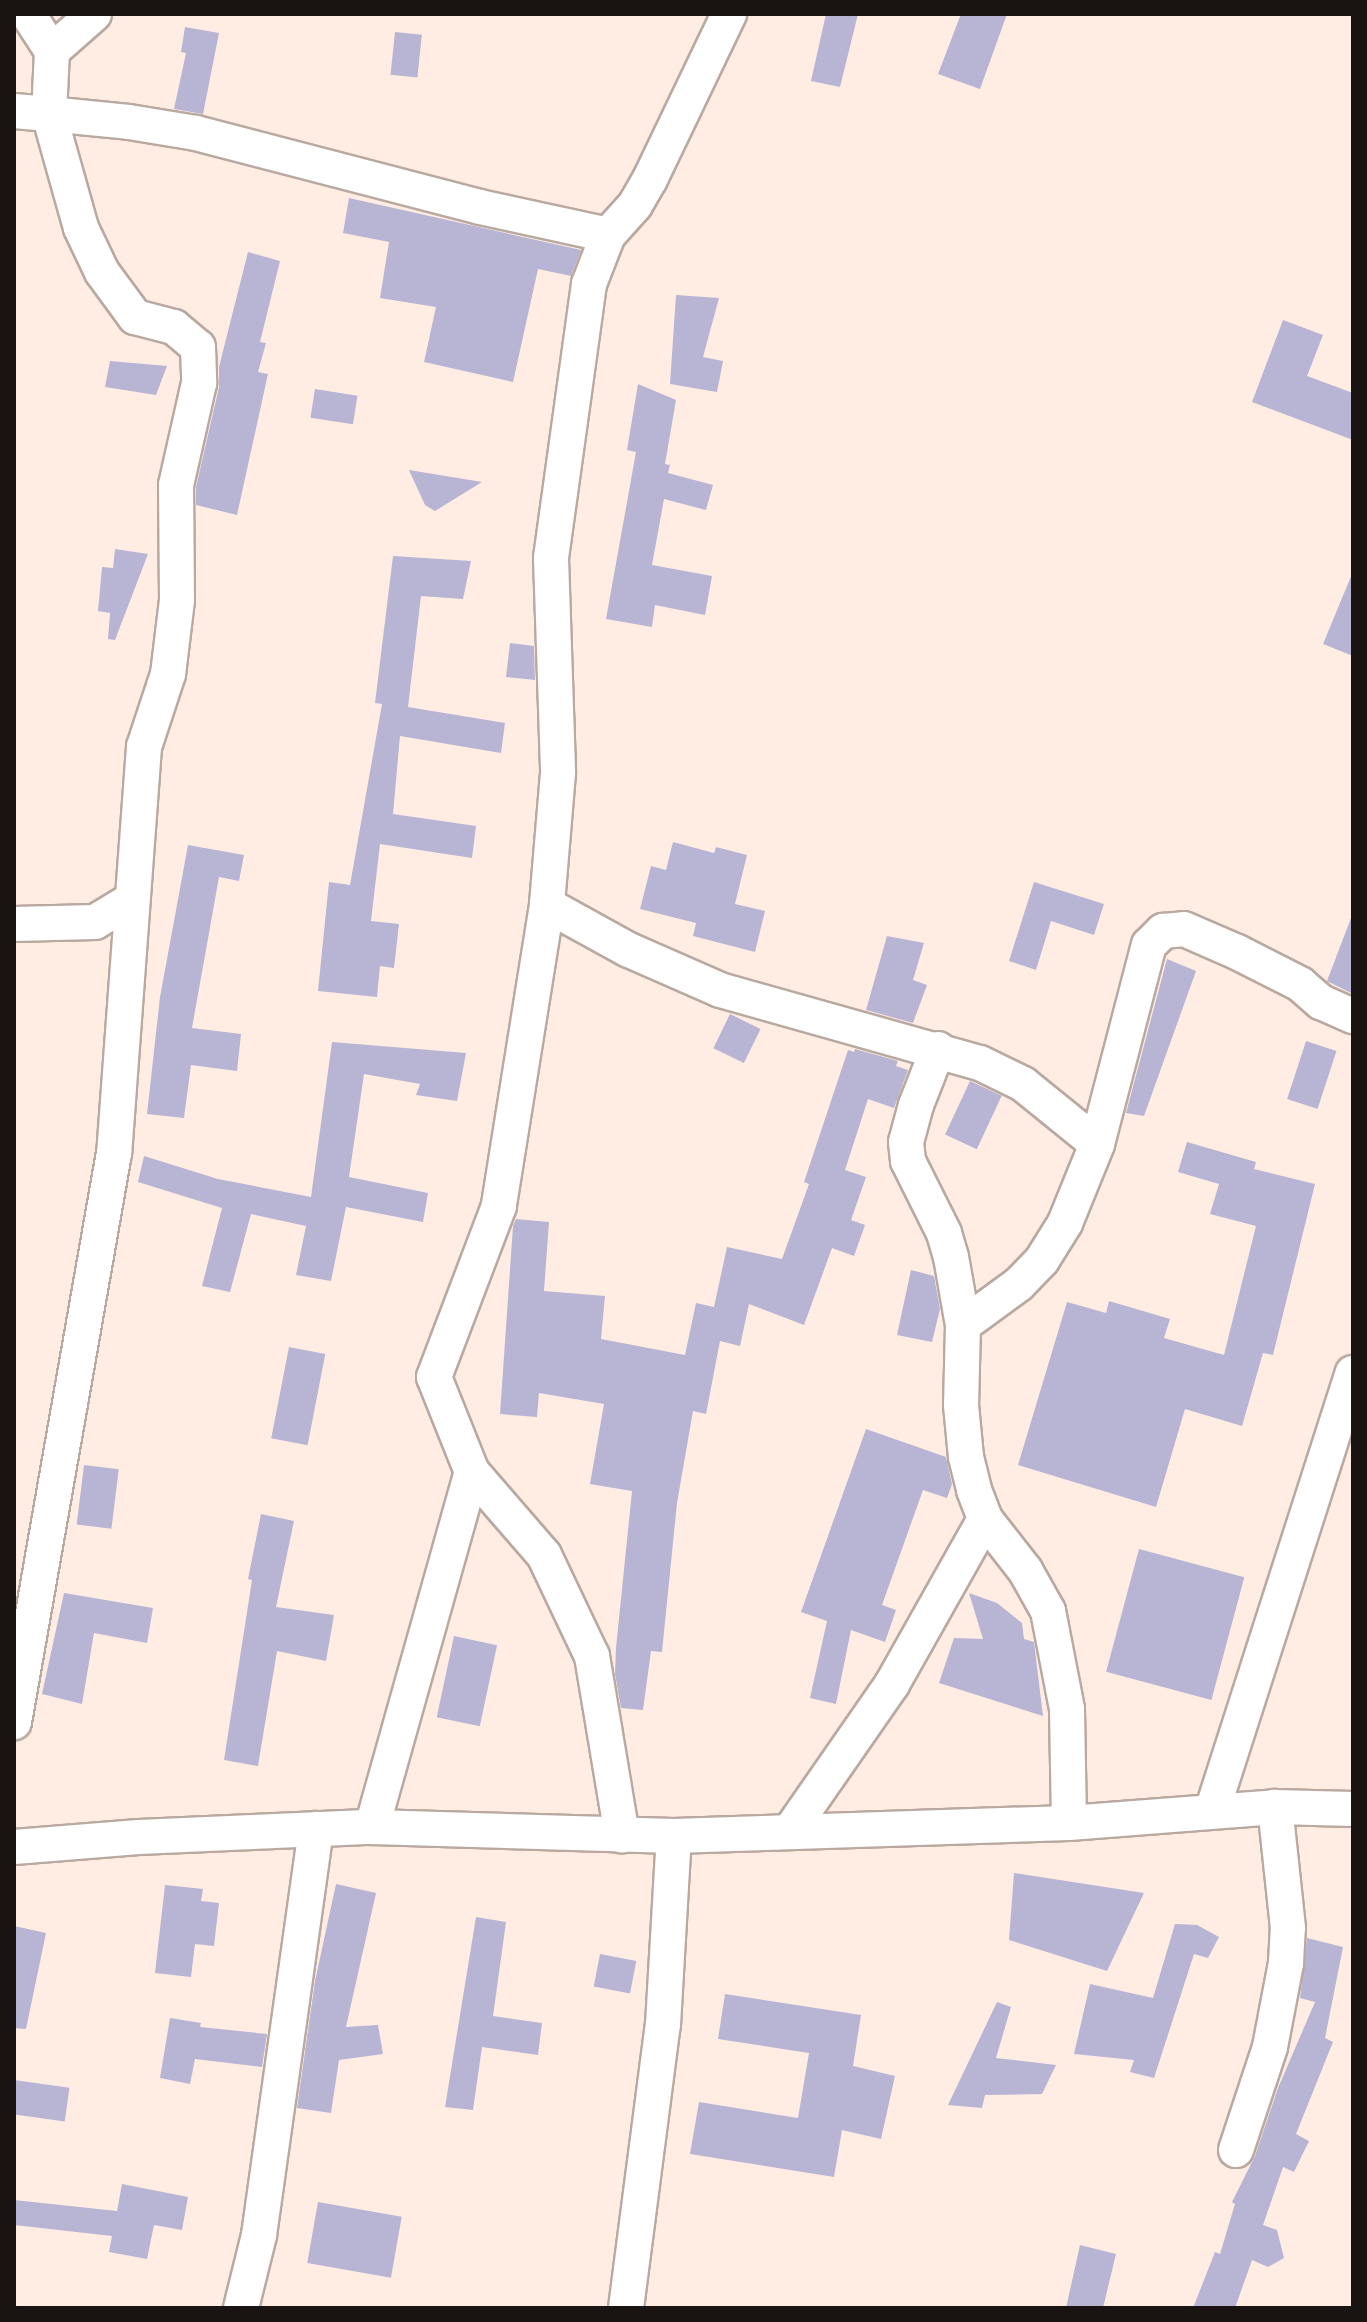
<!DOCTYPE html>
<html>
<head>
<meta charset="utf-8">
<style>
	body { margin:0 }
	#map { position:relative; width:1367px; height:2322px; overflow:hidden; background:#ffede4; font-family:Manrope,sans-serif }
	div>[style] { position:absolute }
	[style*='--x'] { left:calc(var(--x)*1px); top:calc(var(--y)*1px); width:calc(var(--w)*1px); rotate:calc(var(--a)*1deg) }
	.building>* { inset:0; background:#b8b4d3; transform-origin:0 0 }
	.roads { filter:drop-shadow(2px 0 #b9a9a0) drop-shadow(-2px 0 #b9a9a0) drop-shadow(0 2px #b9a9a0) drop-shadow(0 -2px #b9a9a0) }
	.minor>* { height:34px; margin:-17px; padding:0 17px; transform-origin:17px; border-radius:17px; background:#fff }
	span { translate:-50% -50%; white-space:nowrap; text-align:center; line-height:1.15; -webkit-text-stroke:8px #fff; paint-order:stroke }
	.frame { position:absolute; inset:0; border:16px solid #191411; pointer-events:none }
</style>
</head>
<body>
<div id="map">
	<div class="building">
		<div style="clip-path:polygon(826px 14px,858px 14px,840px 87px,811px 81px)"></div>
		<div style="clip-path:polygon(961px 14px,1007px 14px,980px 89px,938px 74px)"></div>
		<div style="clip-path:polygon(185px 27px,219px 33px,203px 114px,174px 109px,186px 53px,181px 52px)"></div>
		<div style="left:395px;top:32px;width:27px;height:43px;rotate:6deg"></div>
		<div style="clip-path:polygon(349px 198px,581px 250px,571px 276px,538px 269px,513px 382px,424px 362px,436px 307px,380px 298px,389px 242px,343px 233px)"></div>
		<div style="clip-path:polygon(248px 252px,280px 261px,260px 342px,266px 343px,258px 372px,268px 374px,237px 515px,196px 505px,196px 487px,219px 387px,219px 367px)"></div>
		<div style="clip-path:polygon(676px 295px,719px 298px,703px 357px,723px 361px,717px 392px,670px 384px)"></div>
		<div style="clip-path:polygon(1283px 320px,1323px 335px,1307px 376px,1353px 393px,1353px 440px,1252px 402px)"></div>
		<div style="clip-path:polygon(110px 361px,167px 366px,156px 395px,105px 387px)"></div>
		<div style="clip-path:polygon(638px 384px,676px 400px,665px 464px,670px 465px,668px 473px,713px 485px,706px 510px,664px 499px,652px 565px,712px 576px,705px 615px,655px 605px,652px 627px,606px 619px,636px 452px,627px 450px)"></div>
		<div style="left:315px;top:389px;width:43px;height:29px;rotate:9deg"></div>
		<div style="clip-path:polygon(409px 470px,482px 482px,435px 511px,425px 505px)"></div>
		<div style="clip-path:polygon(115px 549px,148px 554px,115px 640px,108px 639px,110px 613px,98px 611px,102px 567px,113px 568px)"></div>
		<div style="clip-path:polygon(393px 556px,471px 561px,463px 599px,421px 596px,408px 707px,505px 723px,501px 753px,400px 736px,393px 814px,476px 826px,472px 858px,380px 844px,371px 921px,399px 924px,394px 968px,380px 966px,377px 997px,318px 991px,329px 882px,350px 885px,382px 704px,375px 703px)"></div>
		<div style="clip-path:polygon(1352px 574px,1353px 574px,1353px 656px,1323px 644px)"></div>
		<div style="clip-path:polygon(510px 643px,534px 646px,535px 680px,506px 677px)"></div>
		<div style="clip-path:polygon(673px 842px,714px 853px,716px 847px,747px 855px,735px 904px,765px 911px,755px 952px,693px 936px,696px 923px,640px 909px,651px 866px,666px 870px)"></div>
		<div style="clip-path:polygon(188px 845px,244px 855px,239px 881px,219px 877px,192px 1028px,241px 1034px,237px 1071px,191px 1065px,184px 1118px,147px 1114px,160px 997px)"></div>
		<div style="clip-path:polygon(1034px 882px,1104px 904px,1094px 935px,1051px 921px,1036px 970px,1009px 961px)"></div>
		<div style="clip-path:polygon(1351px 918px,1353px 918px,1353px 994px,1327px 981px)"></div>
		<div style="clip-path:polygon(887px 936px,924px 943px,913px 980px,927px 985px,913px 1023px,866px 1010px)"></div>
		<div style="clip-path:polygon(1167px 959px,1196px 971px,1144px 1116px,1126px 1113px)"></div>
		<div style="left:730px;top:1014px;width:34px;height:38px;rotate:26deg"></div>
		<div style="left:1306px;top:1041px;width:32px;height:61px;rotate:18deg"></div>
		<div style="clip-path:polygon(332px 1042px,466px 1053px,457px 1101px,416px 1095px,420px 1084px,364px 1074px,349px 1177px,428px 1193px,423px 1222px,346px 1207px,331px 1281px,296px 1275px,306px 1226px,251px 1214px,230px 1292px,202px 1286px,222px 1208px,138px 1182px,144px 1156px,218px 1179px,311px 1197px)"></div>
		<div style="clip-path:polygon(855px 1049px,898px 1061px,896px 1066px,908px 1070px,894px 1108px,868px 1099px,845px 1170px,866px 1177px,851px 1220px,865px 1225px,854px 1256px,832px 1248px,804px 1325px,749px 1304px,740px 1346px,720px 1341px,706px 1414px,693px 1411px,677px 1503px,662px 1652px,651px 1651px,643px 1710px,621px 1708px,615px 1674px,616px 1648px,632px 1491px,590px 1484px,604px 1404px,539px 1393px,537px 1417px,500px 1414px,513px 1226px,516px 1219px,549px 1222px,544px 1291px,605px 1296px,601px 1339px,685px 1355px,696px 1303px,714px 1307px,727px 1247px,782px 1259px,809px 1184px,804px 1182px,848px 1050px,854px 1052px)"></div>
		<div style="left:970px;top:1081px;width:35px;height:59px;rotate:25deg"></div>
		<div style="clip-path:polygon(1187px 1142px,1256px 1162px,1254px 1169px,1315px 1184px,1273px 1355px,1263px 1353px,1242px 1426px,1185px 1409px,1156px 1507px,1018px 1465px,1067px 1302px,1106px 1313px,1109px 1301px,1170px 1319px,1164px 1338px,1224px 1355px,1256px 1226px,1210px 1214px,1219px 1184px,1178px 1172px)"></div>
		<div style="clip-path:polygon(911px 1270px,934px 1276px,940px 1309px,932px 1342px,897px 1335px)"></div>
		<div style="left:289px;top:1347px;width:37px;height:93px;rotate:11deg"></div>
		<div style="clip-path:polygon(866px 1429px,946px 1457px,952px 1484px,947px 1498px,923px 1490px,882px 1605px,896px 1610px,885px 1642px,851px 1630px,836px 1704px,810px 1698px,827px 1621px,801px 1612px)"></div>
		<div style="left:84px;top:1465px;width:35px;height:60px;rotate:7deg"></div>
		<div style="clip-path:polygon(261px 1514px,294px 1521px,276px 1607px,334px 1615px,326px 1661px,277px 1651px,258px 1766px,224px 1760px,252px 1580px,248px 1579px)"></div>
		<div style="left:1139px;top:1549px;width:109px;height:127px;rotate:15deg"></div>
		<div style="clip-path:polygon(64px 1593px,153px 1608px,147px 1643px,94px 1633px,82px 1704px,42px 1694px)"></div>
		<div style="clip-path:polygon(969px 1593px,997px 1603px,1022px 1623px,1024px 1639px,1034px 1642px,1043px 1716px,939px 1683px,954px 1638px,983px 1639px)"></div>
		<div style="left:454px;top:1636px;width:44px;height:83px;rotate:12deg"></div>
		<div style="clip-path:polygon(1014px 1873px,1144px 1893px,1107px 1971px,1009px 1940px)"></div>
		<div style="clip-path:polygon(336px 1884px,376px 1893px,346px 2027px,378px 2025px,383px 2054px,339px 2060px,331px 2113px,297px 2108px,315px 1981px)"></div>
		<div style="clip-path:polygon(165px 1885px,203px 1889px,201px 1901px,219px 1903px,214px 1946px,195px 1944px,191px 1977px,155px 1973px)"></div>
		<div style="clip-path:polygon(476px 1917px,506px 1922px,493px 2016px,542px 2023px,538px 2055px,482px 2047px,473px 2110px,445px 2107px)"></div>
		<div style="clip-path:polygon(1175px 1924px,1197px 1925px,1219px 1937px,1208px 1958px,1194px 1954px,1154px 2078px,1130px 2072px,1134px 2060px,1074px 2054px,1090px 1984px,1153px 1998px)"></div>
		<div style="clip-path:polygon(14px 1926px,46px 1933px,26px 2029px,14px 2028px)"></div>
		<div style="clip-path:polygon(1307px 1938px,1343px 1947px,1325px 2038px,1333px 2042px,1296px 2134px,1309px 2141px,1294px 2172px,1283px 2167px,1263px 2225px,1277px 2230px,1284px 2258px,1268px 2267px,1252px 2260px,1235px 2308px,1193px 2308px,1215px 2252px,1220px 2254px,1235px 2204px,1232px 2202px,1255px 2156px,1278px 2088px,1315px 2002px,1300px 1998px)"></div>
		<div style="left:600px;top:1954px;width:37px;height:33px;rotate:11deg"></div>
		<div style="clip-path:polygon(725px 1994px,861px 2015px,853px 2066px,895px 2076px,881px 2139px,842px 2130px,834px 2177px,690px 2154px,699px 2102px,798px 2118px,809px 2053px,718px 2039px)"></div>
		<div style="clip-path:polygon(997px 2002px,1011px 2007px,996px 2058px,1056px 2065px,1042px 2094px,985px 2095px,982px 2108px,948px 2105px)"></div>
		<div style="clip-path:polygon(170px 2018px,201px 2023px,200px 2027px,267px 2034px,262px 2067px,195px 2059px,190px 2084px,160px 2078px)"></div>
		<div style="left:14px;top:2080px;width:56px;height:34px;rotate:8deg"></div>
		<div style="clip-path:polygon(122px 2184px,188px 2197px,182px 2230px,154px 2225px,147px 2259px,109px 2252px,112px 2236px,14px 2225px,14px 2200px,117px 2211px)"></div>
		<div style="left:318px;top:2202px;width:85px;height:62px;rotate:10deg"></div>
		<div style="clip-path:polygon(1080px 2245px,1116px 2254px,1103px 2308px,1066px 2308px)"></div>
	</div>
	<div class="roads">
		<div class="minor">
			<div style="--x:28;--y:14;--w:44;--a:57"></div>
			<div style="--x:52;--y:51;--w:63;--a:92.7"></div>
			<div style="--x:49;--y:114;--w:80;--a:5.7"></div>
			<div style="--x:129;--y:122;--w:68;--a:9.3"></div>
			<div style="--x:196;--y:133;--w:293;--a:14.6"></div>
			<div style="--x:480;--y:207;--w:131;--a:12.3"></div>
			<div style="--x:608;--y:235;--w:53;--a:111.2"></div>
			<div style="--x:589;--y:284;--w:277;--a:97.9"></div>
			<div style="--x:551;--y:558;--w:215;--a:88.1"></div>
			<div style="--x:558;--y:773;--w:132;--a:94.8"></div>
			<div style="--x:547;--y:905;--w:305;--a:99.1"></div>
			<div style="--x:499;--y:1206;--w:183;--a:110.8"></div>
			<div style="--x:434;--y:1377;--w:102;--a:68.2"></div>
			<div style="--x:472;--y:1472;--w:110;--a:49.1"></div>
			<div style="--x:544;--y:1555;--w:112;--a:64.6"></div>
			<div style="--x:592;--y:1656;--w:182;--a:80.5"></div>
			<div style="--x:52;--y:51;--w:56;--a:-41.4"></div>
			<div style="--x:14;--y:111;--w:35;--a:5"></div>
			<div style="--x:49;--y:114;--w:118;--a:74.3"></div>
			<div style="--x:81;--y:228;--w:49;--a:64.5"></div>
			<div style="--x:102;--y:272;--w:56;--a:53.7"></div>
			<div style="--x:135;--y:317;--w:40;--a:14.4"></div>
			<div style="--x:174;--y:327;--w:31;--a:40"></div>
			<div style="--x:198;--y:347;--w:36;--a:88"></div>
			<div style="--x:199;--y:383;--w:105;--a:102.7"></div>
			<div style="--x:176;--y:485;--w:115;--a:89.5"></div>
			<div style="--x:177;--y:600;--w:75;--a:96.9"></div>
			<div style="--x:168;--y:674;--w:77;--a:108.2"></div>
			<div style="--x:144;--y:747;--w:407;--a:94.2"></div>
			<div style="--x:114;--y:1153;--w:578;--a:99.97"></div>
			<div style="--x:608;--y:235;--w:40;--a:-48"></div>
			<div style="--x:635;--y:205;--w:30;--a:-60"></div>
			<div style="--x:650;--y:179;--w:183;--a:-64.4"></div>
			<div style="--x:547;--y:905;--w:94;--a:28.8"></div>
			<div style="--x:629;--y:950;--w:99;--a:23.7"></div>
			<div style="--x:720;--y:990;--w:270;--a:15.7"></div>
			<div style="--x:980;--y:1063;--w:48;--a:26"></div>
			<div style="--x:1023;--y:1084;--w:95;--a:39"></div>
			<div style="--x:14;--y:924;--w:81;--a:-1.4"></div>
			<div style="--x:95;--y:922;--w:44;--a:-31.2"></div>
			<div style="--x:938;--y:1049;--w:60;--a:111.4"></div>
			<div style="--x:916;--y:1105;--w:38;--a:105"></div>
			<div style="--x:906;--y:1142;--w:19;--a:84"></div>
			<div style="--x:908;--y:1161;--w:80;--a:63.4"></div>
			<div style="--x:944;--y:1233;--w:25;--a:74"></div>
			<div style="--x:951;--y:1257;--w:69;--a:80"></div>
			<div style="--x:963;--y:1325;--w:80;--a:91.4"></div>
			<div style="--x:961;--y:1405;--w:52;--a:84.5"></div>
			<div style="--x:966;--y:1457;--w:34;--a:76"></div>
			<div style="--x:974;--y:1490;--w:31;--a:69"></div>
			<div style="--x:985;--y:1519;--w:65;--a:51.9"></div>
			<div style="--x:1025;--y:1570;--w:47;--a:60.7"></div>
			<div style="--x:1048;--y:1611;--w:100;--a:79"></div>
			<div style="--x:1067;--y:1709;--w:114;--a:89"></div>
			<div style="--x:963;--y:1325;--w:69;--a:-36.2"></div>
			<div style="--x:1019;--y:1284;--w:33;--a:-46"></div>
			<div style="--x:1042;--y:1260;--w:44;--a:-58.1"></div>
			<div style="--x:1065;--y:1223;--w:85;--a:-67.9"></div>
			<div style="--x:1097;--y:1144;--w:206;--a:-75.4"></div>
			<div style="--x:1149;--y:945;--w:20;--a:-45"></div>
			<div style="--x:1163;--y:931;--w:21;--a:-5"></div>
			<div style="--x:1184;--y:929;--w:58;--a:23.5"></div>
			<div style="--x:1237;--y:952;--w:71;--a:26.9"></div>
			<div style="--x:1300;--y:984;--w:28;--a:41"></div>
			<div style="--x:1321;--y:1002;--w:35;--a:24"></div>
			<div style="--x:1212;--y:1811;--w:460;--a:-72.2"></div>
			<div style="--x:372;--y:1827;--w:369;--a:-74.3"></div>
			<div style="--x:790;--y:1831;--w:179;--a:-55.2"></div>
			<div style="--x:892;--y:1684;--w:189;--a:-60.6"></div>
			<div style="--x:14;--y:1847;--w:125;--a:-4.6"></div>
			<div style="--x:139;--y:1837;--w:233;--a:-2.5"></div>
			<div style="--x:372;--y:1827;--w:302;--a:1.7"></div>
			<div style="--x:674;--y:1836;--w:395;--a:-1.9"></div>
			<div style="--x:1069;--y:1823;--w:207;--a:-4.4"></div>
			<div style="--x:1275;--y:1807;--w:78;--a:1.5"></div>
			<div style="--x:1236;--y:2150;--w:108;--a:-71.7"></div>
			<div style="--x:1270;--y:2047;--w:86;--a:-79.2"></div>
			<div style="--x:1286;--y:1963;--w:35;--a:-87"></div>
			<div style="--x:1288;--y:1928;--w:122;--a:-96.1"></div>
			<div style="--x:241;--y:2308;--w:75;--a:-76.1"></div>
			<div style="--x:259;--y:2235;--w:410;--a:-82"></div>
			<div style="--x:626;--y:2308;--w:285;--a:-82.6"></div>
			<div style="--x:663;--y:2025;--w:189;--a:-86.7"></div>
		</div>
	</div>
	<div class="frame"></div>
</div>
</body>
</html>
